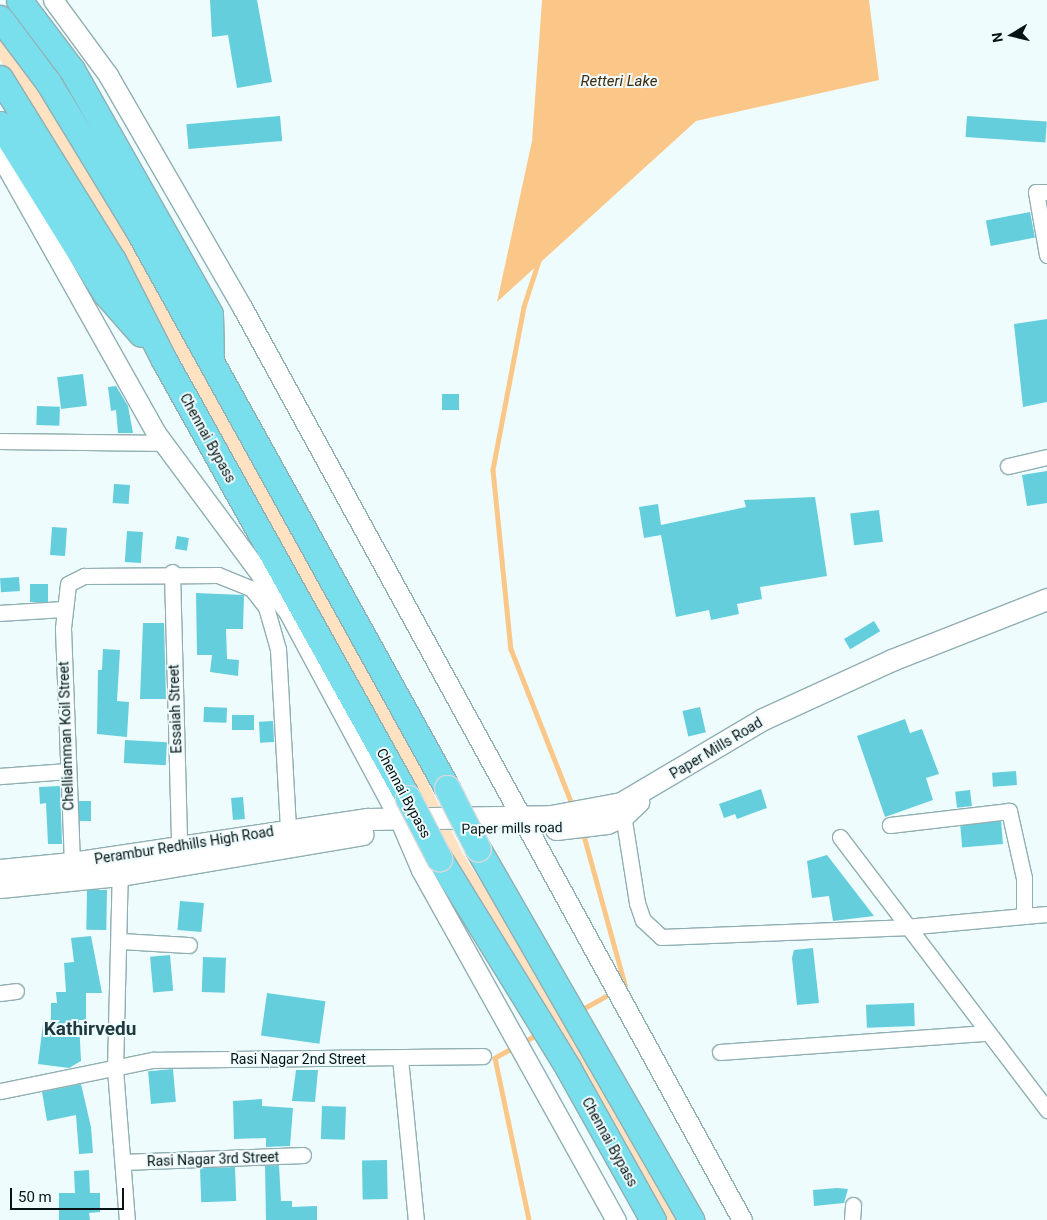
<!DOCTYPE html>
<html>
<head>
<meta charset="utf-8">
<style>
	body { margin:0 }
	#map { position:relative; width:1047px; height:1220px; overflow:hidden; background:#effcfe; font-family:Roboto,sans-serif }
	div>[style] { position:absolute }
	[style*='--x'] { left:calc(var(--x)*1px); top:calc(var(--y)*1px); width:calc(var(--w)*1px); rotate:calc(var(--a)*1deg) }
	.green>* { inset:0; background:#fee2c2 }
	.water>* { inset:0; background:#fbc788 }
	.stream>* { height:4.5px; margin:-2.25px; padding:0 2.25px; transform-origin:2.25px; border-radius:2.25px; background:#fbc788 }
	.building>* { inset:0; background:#64cedd; transform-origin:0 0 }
	.roads { filter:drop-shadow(1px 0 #90afb3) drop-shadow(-1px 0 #90afb3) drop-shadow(0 1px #90afb3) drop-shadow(0 -1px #90afb3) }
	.minor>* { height:15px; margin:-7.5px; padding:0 7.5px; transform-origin:7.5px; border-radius:7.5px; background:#fff }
	.tertiary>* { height:19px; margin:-9.5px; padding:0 9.5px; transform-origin:9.5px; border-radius:9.5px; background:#fff }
	.secondary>* { height:21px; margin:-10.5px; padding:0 10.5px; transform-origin:10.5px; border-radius:10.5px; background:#fff }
	.trunk>* { height:25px; margin:-12.5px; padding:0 12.5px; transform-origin:12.5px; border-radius:12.5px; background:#7adfec }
	.bridges { filter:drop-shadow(1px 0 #d7d9da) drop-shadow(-1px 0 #d7d9da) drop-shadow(0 1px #d7d9da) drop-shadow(0 -1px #d7d9da) }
	.trunk-bridge>* { height:25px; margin:-12.5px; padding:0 12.5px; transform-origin:12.5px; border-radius:12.5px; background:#7adfec }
	span { translate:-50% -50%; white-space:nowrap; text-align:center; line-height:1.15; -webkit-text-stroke:4px #effcfe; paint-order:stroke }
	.street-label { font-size:14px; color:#071315 }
	.water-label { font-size:15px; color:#402b0f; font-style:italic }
	.district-label { font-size:19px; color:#1e3a3e; font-weight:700 }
	.north { position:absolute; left:987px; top:10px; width:50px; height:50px; -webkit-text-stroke:4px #effcfe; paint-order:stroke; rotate:261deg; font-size:14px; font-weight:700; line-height:20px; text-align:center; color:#071315 }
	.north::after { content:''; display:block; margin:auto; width:18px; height:22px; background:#071315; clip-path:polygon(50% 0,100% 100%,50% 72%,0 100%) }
	.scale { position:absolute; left:10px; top:1188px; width:114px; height:22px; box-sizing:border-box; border:2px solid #071315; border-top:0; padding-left:6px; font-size:15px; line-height:18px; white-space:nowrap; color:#071315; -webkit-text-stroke:4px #effcfe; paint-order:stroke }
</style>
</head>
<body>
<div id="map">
	<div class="green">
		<div style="clip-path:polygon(0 36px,82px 157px,386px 697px,463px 854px,563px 1010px,683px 1220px,663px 1220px,454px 861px,177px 354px,70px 166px,0 60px)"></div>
	</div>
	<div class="water">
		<div style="clip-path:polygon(542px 0,869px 0,879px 80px,696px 121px,497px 302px,532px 141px)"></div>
	</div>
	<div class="stream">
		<div style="--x:539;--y:261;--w:48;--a:108.1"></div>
		<div style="--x:524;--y:307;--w:166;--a:100.8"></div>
		<div style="--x:493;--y:470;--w:180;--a:84.3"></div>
		<div style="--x:511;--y:649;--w:169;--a:68.5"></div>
		<div style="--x:583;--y:832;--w:159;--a:74.6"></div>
		<div style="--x:625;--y:985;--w:6;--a:149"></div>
		<div style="--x:579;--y:1011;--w:39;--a:-29"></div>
		<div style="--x:522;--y:1043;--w:20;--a:-30"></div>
		<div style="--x:515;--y:1047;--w:23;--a:151"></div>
		<div style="--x:495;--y:1058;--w:166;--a:78.1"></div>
	</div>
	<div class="building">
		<div style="clip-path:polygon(210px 0,257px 0,272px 82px,237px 88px,228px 35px,212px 37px)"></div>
		<div style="left:280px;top:116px;width:25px;height:94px;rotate:85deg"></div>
		<div style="left:967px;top:116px;width:80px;height:21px;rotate:4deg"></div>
		<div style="left:1030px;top:212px;width:26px;height:45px;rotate:79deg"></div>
		<div style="clip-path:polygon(1047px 319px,1047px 402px,1023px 407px,1014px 324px)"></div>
		<div style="left:83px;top:374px;width:32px;height:26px;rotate:83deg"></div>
		<div style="clip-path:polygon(116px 386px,128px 406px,133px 433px,118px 433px,116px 410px,111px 411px,108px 387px)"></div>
		<div style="left:459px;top:394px;width:16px;height:17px;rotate:90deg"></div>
		<div style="left:37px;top:406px;width:23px;height:19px;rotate:2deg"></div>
		<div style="clip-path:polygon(1047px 471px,1047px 503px,1027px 506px,1022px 475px)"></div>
		<div style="left:114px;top:484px;width:16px;height:19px;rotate:4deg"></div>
		<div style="clip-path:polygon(815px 497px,827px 576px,760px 587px,762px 599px,737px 604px,739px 614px,711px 620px,709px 610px,676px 617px,661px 535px,644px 538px,639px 507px,658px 504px,661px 525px,746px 507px,744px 500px)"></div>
		<div style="left:879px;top:510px;width:32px;height:29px;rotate:83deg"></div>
		<div style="left:52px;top:527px;width:15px;height:28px;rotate:4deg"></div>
		<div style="left:127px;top:531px;width:16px;height:31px;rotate:4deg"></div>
		<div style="left:177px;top:536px;width:12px;height:13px;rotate:9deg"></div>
		<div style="left:19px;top:577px;width:14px;height:19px;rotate:86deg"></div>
		<div style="left:30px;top:584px;width:18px;height:18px"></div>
		<div style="clip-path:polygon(196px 593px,244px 595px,243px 629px,226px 629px,227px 659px,239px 660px,238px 676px,210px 672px,212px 655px,197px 655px)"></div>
		<div style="left:874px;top:621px;width:12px;height:35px;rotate:59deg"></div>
		<div style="clip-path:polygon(143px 623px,164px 623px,166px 699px,140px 699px)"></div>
		<div style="clip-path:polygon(103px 649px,120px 650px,117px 701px,129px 702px,127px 737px,97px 734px,98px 670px,102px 670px)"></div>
		<div style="left:204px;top:707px;width:23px;height:15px;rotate:2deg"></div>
		<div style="left:700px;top:707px;width:26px;height:18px;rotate:77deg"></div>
		<div style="left:232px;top:715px;width:22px;height:15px"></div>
		<div style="clip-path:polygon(905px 719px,910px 733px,922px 729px,939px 774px,926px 778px,933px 800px,885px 817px,857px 736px)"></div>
		<div style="left:273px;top:721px;width:21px;height:14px;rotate:87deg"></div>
		<div style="left:125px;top:740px;width:42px;height:23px;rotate:3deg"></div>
		<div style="left:1016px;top:771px;width:14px;height:24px;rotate:86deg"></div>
		<div style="clip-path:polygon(60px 786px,62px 844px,48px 844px,46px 803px,40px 804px,39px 787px)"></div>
		<div style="clip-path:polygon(761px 789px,767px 808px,737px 819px,735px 814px,724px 818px,719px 804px)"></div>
		<div style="left:970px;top:790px;width:16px;height:15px;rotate:83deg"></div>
		<div style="left:243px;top:797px;width:22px;height:12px;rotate:85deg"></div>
		<div style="left:79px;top:801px;width:12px;height:20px"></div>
		<div style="left:1001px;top:821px;width:23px;height:41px;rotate:85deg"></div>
		<div style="clip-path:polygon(827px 855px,874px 916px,833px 921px,829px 896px,812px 898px,807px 861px)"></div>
		<div style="left:107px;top:890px;width:40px;height:20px;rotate:91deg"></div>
		<div style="left:180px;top:901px;width:24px;height:29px;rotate:5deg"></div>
		<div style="clip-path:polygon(91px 936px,102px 993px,86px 993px,86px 1020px,79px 1020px,81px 1061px,69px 1068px,38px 1064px,43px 1024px,51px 1025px,51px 1003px,57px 1003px,56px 992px,66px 992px,64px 963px,74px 962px,71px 938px)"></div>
		<div style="clip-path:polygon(813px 948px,819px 1003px,797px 1005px,792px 958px,794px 950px)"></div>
		<div style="left:170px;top:955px;width:36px;height:20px;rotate:85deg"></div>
		<div style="left:203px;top:957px;width:23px;height:35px;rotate:2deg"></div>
		<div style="left:267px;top:993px;width:59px;height:43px;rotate:8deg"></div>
		<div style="left:914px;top:1003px;width:23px;height:48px;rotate:88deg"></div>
		<div style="left:173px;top:1069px;width:33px;height:25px;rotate:85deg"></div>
		<div style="clip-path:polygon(296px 1070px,318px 1070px,315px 1102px,292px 1101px)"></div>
		<div style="clip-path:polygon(81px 1084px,91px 1127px,93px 1153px,79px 1154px,76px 1115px,47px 1121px,42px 1092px)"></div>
		<div style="clip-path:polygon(262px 1099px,262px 1106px,293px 1108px,290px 1146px,266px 1147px,266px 1138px,234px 1139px,233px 1101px)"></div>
		<div style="left:322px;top:1106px;width:24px;height:33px;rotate:2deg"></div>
		<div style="left:387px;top:1160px;width:39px;height:25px;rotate:89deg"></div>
		<div style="clip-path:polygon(279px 1165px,281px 1201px,292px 1201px,292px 1207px,317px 1206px,317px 1220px,266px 1220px,265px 1166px)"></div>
		<div style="left:235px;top:1167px;width:34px;height:35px;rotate:88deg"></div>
		<div style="clip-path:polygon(89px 1170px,90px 1193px,100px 1193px,100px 1212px,89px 1213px,90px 1220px,59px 1220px,59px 1193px,75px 1193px,74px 1171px)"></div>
		<div style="clip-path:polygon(837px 1188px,848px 1189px,844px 1203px,814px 1206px,813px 1190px)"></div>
	</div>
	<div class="roads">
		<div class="minor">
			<div style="--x:1047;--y:192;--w:11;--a:180"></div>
			<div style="--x:1036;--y:192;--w:64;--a:80.1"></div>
			<div style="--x:0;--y:441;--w:164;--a:0.7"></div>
			<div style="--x:1008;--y:466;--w:40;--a:-13"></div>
			<div style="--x:172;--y:572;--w:273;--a:88.5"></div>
			<div style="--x:0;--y:613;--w:64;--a:-3.6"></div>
			<div style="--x:0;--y:776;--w:67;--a:-4.3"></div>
			<div style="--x:622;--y:808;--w:96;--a:81"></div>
			<div style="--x:637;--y:903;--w:18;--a:71"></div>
			<div style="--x:643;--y:920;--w:25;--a:43"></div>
			<div style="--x:661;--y:937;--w:244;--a:-2.3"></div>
			<div style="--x:905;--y:927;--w:120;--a:-5.3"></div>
			<div style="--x:1024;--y:916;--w:38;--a:-90"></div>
			<div style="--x:1024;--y:878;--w:69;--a:-102.6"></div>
			<div style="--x:1009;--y:811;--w:120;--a:173.3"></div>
			<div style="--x:840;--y:837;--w:343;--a:52.8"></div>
			<div style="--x:72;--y:863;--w:235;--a:-92.2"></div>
			<div style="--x:63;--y:628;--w:44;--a:-83.5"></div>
			<div style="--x:68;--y:584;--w:18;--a:-27"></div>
			<div style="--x:84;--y:576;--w:134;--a:-0.4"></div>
			<div style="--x:218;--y:575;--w:35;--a:22"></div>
			<div style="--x:251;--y:588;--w:24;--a:52"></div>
			<div style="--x:266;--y:607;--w:44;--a:74.1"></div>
			<div style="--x:278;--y:649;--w:179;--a:86.8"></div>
			<div style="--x:120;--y:865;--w:204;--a:91.4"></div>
			<div style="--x:115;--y:1069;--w:151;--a:85.5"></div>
			<div style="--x:1024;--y:916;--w:23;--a:-5"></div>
			<div style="--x:120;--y:941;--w:69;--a:3.3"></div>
			<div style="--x:0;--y:993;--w:16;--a:-7"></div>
			<div style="--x:720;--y:1052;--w:267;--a:-4.1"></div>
			<div style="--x:400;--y:1058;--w:163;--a:84.4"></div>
			<div style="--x:0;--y:1091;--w:156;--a:-11.5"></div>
			<div style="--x:153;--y:1060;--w:330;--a:-0.7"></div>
			<div style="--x:124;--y:1162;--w:179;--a:-2.2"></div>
			<div style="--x:852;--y:1220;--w:15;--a:-86"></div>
		</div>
		<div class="tertiary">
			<div style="--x:53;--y:0;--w:93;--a:53.7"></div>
			<div style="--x:108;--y:75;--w:268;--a:60"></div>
			<div style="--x:242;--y:307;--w:1041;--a:61.29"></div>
			<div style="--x:0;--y:155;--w:319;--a:60.7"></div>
			<div style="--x:156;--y:433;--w:224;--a:53.5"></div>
			<div style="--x:289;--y:613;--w:230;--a:61.8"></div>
			<div style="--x:398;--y:816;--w:59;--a:66.9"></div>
			<div style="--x:421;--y:870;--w:401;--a:60.9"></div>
		</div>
		<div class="secondary">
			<div style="--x:556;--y:829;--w:51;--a:-6.7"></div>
			<div style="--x:607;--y:823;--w:17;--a:-24"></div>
			<div style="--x:623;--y:816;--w:21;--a:-43"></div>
			<div style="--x:0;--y:870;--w:72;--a:-5.6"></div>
			<div style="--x:72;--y:863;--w:299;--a:-8.5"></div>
			<div style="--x:368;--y:819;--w:183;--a:-0.9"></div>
			<div style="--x:551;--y:816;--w:71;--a:-10.5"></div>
			<div style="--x:621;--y:803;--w:165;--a:-30.6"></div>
			<div style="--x:763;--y:719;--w:142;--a:-24.6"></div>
			<div style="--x:892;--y:660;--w:167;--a:-21.5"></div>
			<div style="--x:0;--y:887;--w:122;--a:-5.7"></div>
			<div style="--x:121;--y:875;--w:245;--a:-9.6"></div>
		</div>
		<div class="trunk">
			<div style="--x:19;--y:0;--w:88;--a:52.9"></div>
			<div style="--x:72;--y:70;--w:280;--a:60.5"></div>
			<div style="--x:210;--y:314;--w:47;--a:88.8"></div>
			<div style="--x:0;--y:18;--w:80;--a:53.1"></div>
			<div style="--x:48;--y:82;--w:173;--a:58.7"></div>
			<div style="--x:138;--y:230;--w:638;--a:61.02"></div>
			<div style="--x:0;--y:78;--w:214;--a:58.2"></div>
			<div style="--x:113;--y:260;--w:112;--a:63"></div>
			<div style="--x:164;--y:360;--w:501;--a:60.88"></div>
			<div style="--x:0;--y:124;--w:200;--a:58.1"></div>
			<div style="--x:106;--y:294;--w:53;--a:48.8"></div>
			<div style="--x:478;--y:849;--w:428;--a:60.1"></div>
			<div style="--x:439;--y:858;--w:246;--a:58.4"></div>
			<div style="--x:568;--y:1068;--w:174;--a:60.8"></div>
		</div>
	</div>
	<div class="bridges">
		<div class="trunk-bridge">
			<div style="--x:447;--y:788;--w:68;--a:63.1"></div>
			<div style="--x:408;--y:798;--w:68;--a:62.7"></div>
		</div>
	</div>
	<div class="street-label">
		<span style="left:208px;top:438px;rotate:61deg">Chennai Bypass</span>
		<span style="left:175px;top:709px;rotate:-92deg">Essaiah Street</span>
		<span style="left:66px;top:736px;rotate:-92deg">Chelliamman Koil Street</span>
		<span style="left:716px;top:748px;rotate:-31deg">Paper Mills Road</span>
		<span style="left:404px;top:793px;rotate:62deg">Chennai Bypass</span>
		<span style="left:512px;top:828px;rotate:-1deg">Paper mills road</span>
		<span style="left:184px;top:845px;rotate:-9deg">Perambur Redhills High Road</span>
		<span style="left:298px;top:1059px">Rasi Nagar 2nd Street</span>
		<span style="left:610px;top:1142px;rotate:61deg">Chennai Bypass</span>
		<span style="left:213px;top:1159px;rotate:-2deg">Rasi Nagar 3rd Street</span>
	</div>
	<div class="water-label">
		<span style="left:619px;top:82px">Retteri Lake</span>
	</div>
	<div class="district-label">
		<span style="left:90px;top:1029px">Kathirvedu</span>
	</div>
	<div class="north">N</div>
	<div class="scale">50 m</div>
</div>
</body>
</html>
